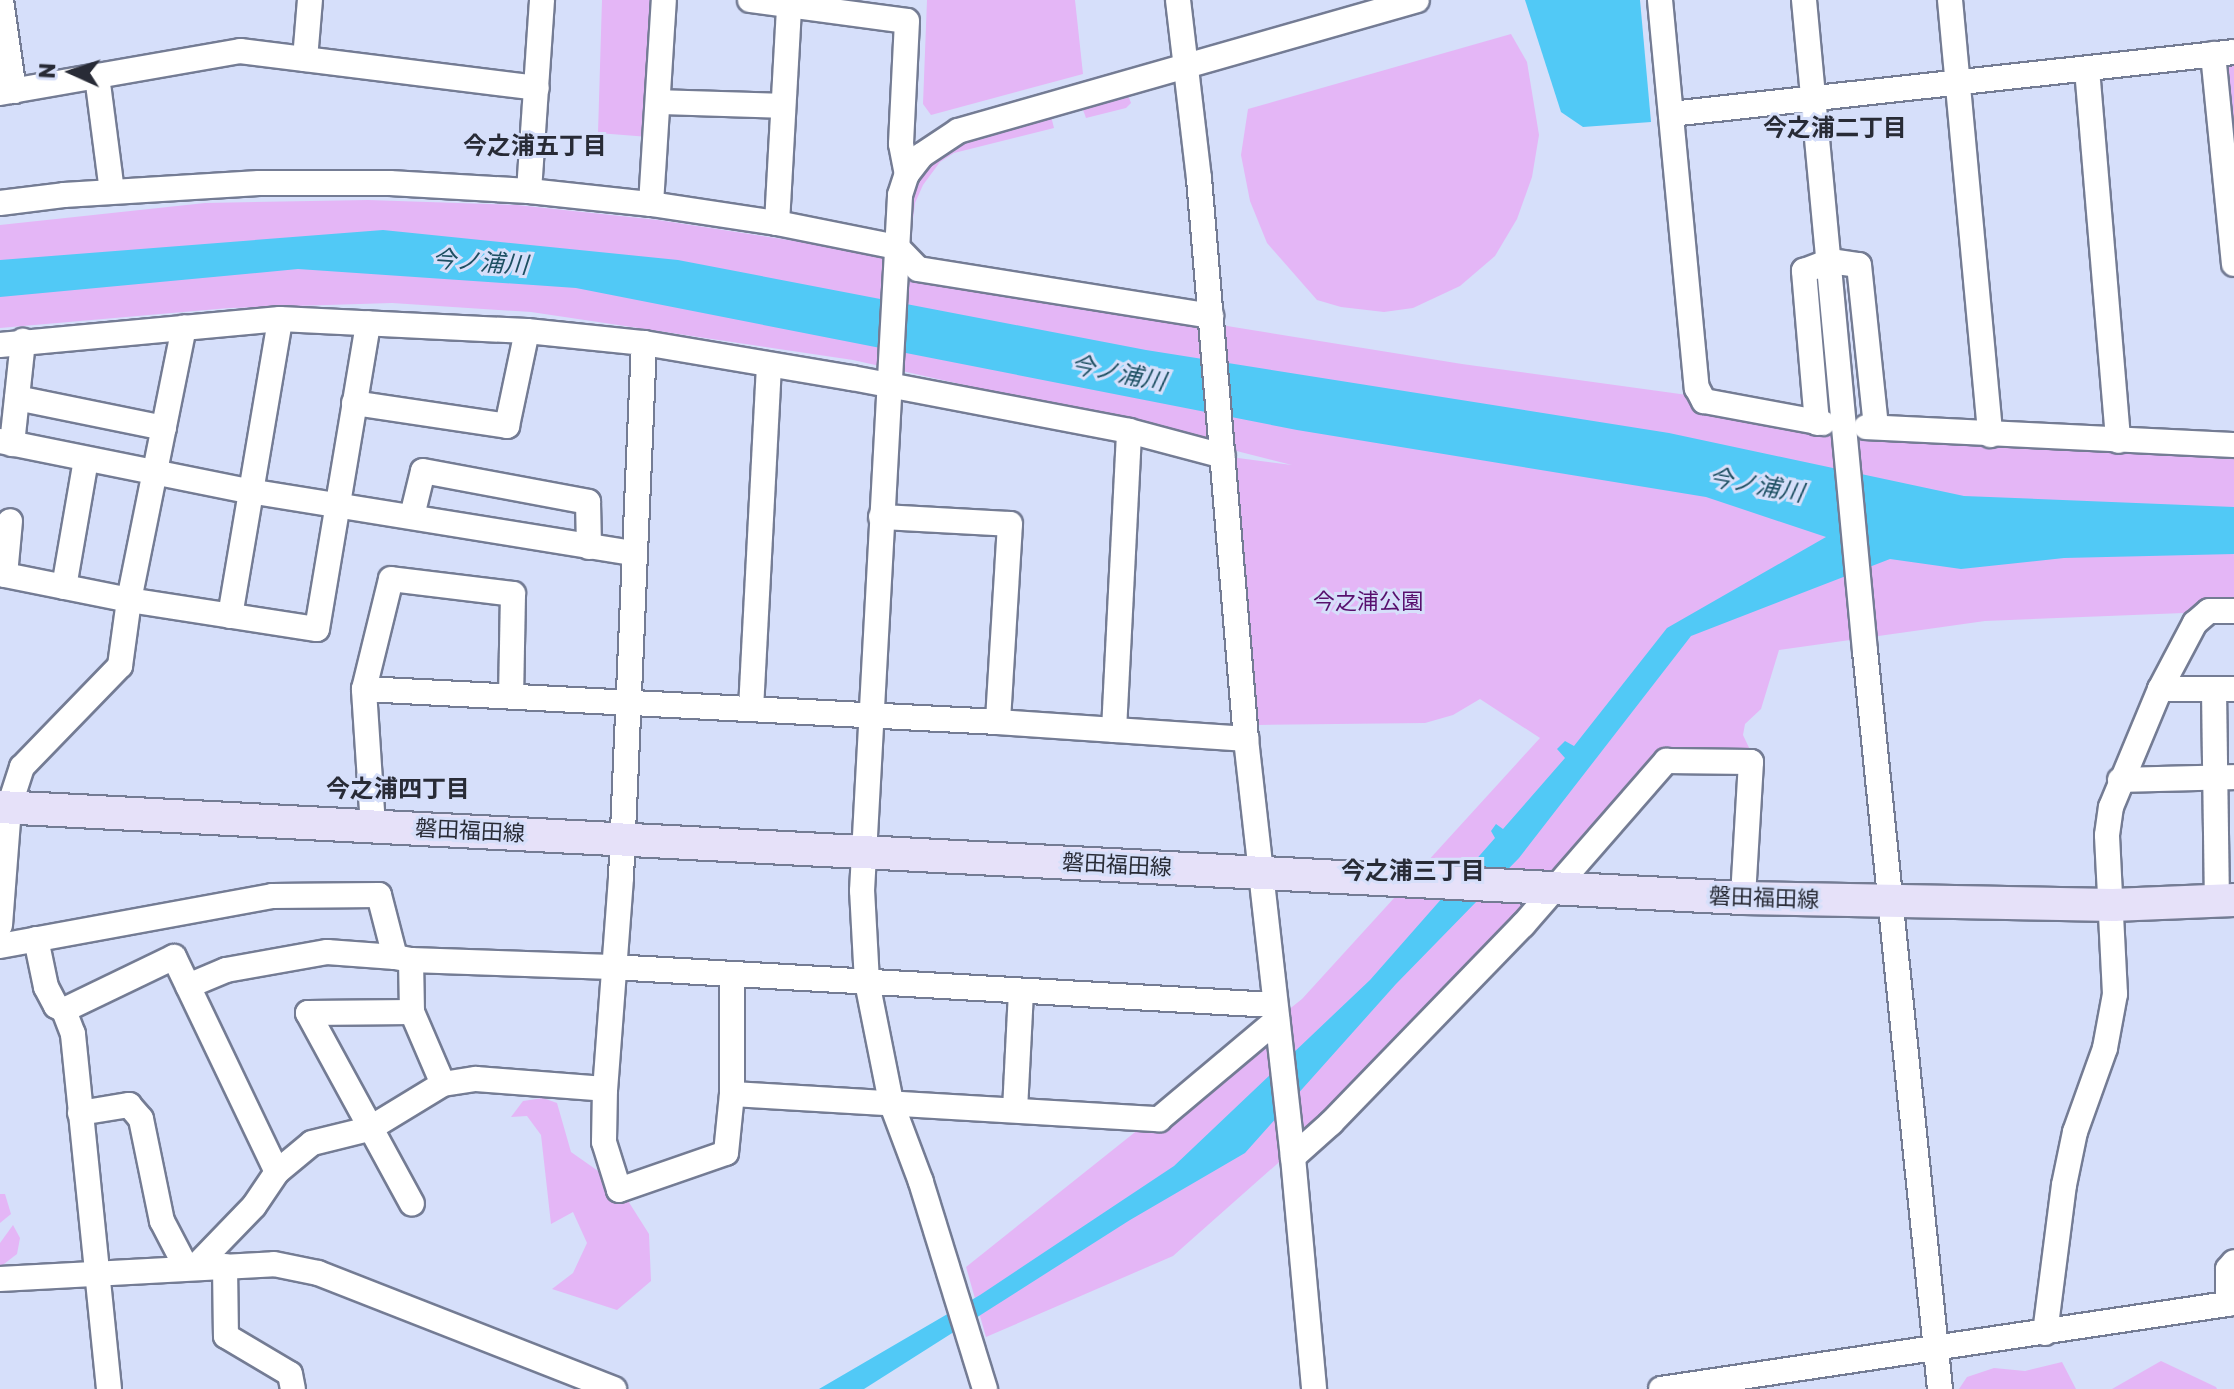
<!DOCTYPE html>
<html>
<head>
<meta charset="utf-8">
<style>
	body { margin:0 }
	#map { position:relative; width:2234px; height:1389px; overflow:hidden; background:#d6dffa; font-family:Rubik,"Noto Sans JP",sans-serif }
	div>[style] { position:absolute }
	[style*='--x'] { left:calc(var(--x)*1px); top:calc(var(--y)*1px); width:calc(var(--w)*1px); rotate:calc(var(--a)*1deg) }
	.green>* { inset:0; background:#e4b6f6 }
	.water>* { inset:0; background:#51c9f6 }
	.roads { filter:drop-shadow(2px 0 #747c94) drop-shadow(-2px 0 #747c94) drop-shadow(0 2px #747c94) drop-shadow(0 -2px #747c94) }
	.minor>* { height:24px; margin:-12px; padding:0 12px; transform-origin:12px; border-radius:12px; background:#fff }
	.major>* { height:32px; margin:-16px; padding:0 16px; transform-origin:16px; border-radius:16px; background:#e6e1f9 }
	span { translate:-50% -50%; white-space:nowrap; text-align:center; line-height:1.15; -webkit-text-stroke:6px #d6dffa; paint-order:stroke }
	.park-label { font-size:22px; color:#570f6d }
	.street-label { font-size:22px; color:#282b36 }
	.neighbourhood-label { font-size:24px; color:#282b36; font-weight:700 }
	.water-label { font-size:24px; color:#1d4f62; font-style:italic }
	.north { position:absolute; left:32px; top:32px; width:80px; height:80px; -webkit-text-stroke:6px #d6dffa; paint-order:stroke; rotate:273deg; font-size:22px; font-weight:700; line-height:32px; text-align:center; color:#282b36 }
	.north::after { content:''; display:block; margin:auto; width:28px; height:36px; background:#282b36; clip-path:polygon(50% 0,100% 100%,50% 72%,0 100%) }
</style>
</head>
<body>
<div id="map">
	<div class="green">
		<div style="clip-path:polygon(602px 0,660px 0,649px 137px,598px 133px)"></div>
		<div style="clip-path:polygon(927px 0,1075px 0,1083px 74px,931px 115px,923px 104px)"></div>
		<div style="clip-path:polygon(1511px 34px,1527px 62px,1539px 135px,1532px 177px,1517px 219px,1495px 256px,1460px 286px,1413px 308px,1384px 312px,1341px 307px,1317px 300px,1267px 243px,1250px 201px,1241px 155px,1248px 109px)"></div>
		<div style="clip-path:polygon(2234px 63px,2234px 190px,2224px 64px)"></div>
		<div style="clip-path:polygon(1128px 95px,1131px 103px,1126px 108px,1086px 118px,1082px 107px)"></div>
		<div style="clip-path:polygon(1051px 116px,1054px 128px,954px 153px,940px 162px,923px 185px,915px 203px,909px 251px,907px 204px,926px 163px,942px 148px)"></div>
		<div style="clip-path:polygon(368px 200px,517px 205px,658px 220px,847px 249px,1128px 310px,1462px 364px,1972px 434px,2234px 445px,2234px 611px,1985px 621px,1779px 650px,1761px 709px,1745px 724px,1743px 735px,1752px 754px,1676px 756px,1443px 1017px,1173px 1256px,986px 1337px,966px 1267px,1302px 999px,1540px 738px,1480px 699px,1453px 715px,1425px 723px,1259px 725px,1223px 456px,1292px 465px,1071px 409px,853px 360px,531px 312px,392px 303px,229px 308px,0 328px,0 225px,205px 203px)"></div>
		<div style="clip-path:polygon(543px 1098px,557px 1103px,571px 1152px,618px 1185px,649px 1234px,651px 1281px,617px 1310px,552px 1289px,573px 1273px,587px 1243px,573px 1212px,551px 1224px,541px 1135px,527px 1116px,511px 1117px,523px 1101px)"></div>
		<div style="clip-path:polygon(0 1194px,5px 1194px,11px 1214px,0 1223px)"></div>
		<div style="clip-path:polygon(13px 1225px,20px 1238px,17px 1254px,0 1267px,0 1243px)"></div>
		<div style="clip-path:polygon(2161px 1361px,2216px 1387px,2217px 1389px,2112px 1389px)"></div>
		<div style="clip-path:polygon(2062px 1362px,2076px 1389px,1959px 1389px,1967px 1377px,1994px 1368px,2025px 1371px)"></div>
	</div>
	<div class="water">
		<div style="clip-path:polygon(1525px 0,1640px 0,1651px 122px,1583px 127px,1561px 112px)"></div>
		<div style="clip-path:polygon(383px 230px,678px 260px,1146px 350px,1669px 433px,1964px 496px,2234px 507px,2234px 554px,2064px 558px,1961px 569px,1890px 559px,1691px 636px,1519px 858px,1396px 984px,1245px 1153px,1130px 1220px,864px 1389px,819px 1389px,980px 1295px,1174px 1166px,1370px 980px,1495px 838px,1491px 831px,1496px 824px,1503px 829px,1565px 758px,1557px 749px,1565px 741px,1574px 746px,1667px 628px,1826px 537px,1706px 497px,1297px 430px,576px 288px,298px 269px,0 297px,0 260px)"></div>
	</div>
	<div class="roads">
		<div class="minor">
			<div style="--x:1;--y:0;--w:92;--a:81.9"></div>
			<div style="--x:750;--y:0;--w:158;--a:7.6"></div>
			<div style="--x:907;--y:21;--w:123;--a:92.8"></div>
			<div style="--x:901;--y:144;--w:31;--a:79"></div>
			<div style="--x:1178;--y:0;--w:179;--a:83.3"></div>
			<div style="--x:1199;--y:178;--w:563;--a:85.21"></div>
			<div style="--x:1246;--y:739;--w:421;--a:83.6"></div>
			<div style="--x:1293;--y:1157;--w:233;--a:84.8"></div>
			<div style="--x:1660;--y:0;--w:390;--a:84.6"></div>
			<div style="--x:1697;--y:388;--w:15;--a:62"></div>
			<div style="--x:1704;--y:401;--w:121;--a:10.5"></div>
			<div style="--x:1804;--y:0;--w:654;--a:84.65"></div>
			<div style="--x:1865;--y:651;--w:742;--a:84.2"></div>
			<div style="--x:1950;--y:0;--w:437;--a:84.7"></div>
			<div style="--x:2213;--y:54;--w:211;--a:84.3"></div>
			<div style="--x:305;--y:59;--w:59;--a:-85.2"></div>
			<div style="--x:2087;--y:69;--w:373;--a:85.2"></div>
			<div style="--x:97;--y:76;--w:116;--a:82.6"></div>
			<div style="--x:0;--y:93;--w:244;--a:-9.9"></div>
			<div style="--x:240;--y:51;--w:299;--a:7.1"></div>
			<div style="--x:658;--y:102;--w:125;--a:1.8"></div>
			<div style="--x:1671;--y:114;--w:566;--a:-6.28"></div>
			<div style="--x:529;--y:191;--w:191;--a:-86.1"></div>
			<div style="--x:0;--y:203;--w:64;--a:-7.1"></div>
			<div style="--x:64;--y:195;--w:195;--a:-3.5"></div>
			<div style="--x:259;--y:183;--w:131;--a:0"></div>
			<div style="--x:390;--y:183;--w:139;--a:3.3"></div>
			<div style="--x:529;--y:191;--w:123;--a:6.1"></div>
			<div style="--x:651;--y:204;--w:127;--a:8.6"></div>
			<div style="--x:777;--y:223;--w:122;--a:11.3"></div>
			<div style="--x:897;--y:247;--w:30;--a:46"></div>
			<div style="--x:918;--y:269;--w:297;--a:9.1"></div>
			<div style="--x:651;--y:204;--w:204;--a:-86.4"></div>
			<div style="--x:777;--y:223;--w:218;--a:-86.8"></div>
			<div style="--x:644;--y:343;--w:535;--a:92.46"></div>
			<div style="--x:621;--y:878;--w:212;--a:94.3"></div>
			<div style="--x:605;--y:1089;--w:53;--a:91.1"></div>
			<div style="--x:604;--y:1142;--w:50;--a:72.6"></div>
			<div style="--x:619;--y:1190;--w:113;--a:-19.1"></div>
			<div style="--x:726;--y:1153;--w:59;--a:-84.2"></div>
			<div style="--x:732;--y:1094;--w:118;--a:-90"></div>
			<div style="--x:0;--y:345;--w:281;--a:-5.3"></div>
			<div style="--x:280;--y:319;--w:247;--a:2.8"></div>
			<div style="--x:527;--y:331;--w:118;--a:5.9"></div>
			<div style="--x:644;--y:343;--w:211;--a:9.6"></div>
			<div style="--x:852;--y:378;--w:282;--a:10.8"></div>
			<div style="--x:1129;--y:431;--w:97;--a:14.9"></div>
			<div style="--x:17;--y:398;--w:150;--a:11.5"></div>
			<div style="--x:354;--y:403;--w:155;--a:8.5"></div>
			<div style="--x:507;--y:426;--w:97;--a:-78.1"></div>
			<div style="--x:1817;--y:423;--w:153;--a:-94.9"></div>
			<div style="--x:1804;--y:271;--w:28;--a:-21"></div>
			<div style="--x:1830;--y:261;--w:29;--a:8"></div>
			<div style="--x:1859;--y:265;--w:163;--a:84"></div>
			<div style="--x:1866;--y:427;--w:368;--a:2.8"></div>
			<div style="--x:0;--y:441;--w:254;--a:11.4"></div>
			<div style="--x:249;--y:491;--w:389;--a:9.2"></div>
			<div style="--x:12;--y:444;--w:104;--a:-83.9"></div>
			<div style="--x:412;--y:516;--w:46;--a:-76.3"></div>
			<div style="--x:423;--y:471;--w:168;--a:10.6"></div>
			<div style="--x:588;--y:502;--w:45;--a:88.7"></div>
			<div style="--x:881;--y:517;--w:129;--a:3.1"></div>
			<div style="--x:1010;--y:524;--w:198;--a:93.5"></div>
			<div style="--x:0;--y:574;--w:132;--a:11.4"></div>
			<div style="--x:129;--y:600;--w:190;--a:8.8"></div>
			<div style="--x:317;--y:629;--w:310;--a:-80.5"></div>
			<div style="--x:5;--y:575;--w:54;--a:-84.7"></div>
			<div style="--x:64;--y:587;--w:129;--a:-80.2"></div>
			<div style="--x:230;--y:616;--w:301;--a:-80.4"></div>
			<div style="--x:364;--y:689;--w:635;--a:2.98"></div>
			<div style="--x:998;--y:722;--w:249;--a:3.9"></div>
			<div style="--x:2160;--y:689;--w:74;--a:0"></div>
			<div style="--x:2214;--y:690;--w:210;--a:89.2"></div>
			<div style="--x:751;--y:709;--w:344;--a:-87"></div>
			<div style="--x:1114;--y:730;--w:299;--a:-87.1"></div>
			<div style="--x:2120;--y:780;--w:114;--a:-1.5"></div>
			<div style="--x:373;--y:826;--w:137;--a:-93.8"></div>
			<div style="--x:364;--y:689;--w:113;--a:-76.2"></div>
			<div style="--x:391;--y:579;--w:123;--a:7"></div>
			<div style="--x:513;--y:594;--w:102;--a:91.1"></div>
			<div style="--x:0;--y:925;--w:118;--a:-85.6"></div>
			<div style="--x:9;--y:807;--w:42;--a:-72"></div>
			<div style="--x:22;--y:767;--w:141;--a:-45.9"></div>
			<div style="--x:120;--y:666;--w:67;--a:-82.2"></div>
			<div style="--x:129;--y:600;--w:278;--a:-78.6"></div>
			<div style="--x:36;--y:939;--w:49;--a:78.2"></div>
			<div style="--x:46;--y:987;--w:21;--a:62"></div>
			<div style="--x:56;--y:1006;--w:9;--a:27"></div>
			<div style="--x:0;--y:946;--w:277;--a:-10.4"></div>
			<div style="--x:272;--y:896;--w:107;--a:-0.5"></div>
			<div style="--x:379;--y:895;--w:64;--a:75.5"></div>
			<div style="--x:395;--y:957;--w:16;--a:11"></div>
			<div style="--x:411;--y:960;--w:201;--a:2"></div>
			<div style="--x:612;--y:967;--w:663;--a:3.29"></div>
			<div style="--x:411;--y:960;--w:52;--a:88.9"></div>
			<div style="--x:412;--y:1012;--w:78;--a:66.7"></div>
			<div style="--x:188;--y:986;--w:41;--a:-22.8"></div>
			<div style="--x:226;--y:970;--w:103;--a:-10.1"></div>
			<div style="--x:327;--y:952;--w:68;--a:4.2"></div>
			<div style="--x:412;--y:1012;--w:104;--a:179.4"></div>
			<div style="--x:308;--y:1013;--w:217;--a:61.4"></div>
			<div style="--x:732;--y:1094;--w:428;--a:3.4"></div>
			<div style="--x:1159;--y:1119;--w:154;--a:-40"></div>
			<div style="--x:1015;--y:1110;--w:118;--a:-87.1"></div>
			<div style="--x:80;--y:1113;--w:50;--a:-9.3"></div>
			<div style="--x:129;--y:1105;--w:18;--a:49"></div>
			<div style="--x:141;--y:1119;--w:104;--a:78.4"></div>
			<div style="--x:162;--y:1221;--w:52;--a:62.4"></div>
			<div style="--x:1293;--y:1157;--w:51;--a:-41.8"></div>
			<div style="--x:1331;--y:1123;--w:276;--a:-45.9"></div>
			<div style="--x:1523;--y:925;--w:218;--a:-48.9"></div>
			<div style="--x:1666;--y:761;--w:85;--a:0.7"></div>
			<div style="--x:1751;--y:762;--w:136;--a:93.4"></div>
			<div style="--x:196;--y:1266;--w:83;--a:-46"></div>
			<div style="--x:254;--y:1206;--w:41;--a:-55.9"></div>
			<div style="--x:277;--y:1172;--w:45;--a:-39.6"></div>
			<div style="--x:312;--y:1143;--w:59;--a:-13.8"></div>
			<div style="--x:369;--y:1129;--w:87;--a:-31.3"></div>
			<div style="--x:443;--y:1084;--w:33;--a:-9"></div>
			<div style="--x:476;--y:1079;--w:129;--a:4.4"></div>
			<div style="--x:225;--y:1266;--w:70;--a:89.2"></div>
			<div style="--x:226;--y:1336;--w:74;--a:30.7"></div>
			<div style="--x:290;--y:1374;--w:15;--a:79"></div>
			<div style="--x:0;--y:1279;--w:274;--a:-3.1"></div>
			<div style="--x:274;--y:1264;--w:45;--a:11.6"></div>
			<div style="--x:318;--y:1273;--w:318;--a:21.4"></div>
			<div style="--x:2228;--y:1304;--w:35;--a:-90"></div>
			<div style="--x:2228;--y:1269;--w:9;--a:-49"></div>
			<div style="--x:2045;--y:1333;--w:149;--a:-82.7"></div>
			<div style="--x:2064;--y:1185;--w:54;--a:-78.3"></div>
			<div style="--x:2075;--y:1132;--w:89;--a:-70.3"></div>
			<div style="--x:2105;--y:1048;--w:55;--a:-79.5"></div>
			<div style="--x:2115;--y:994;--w:159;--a:-92.9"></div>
			<div style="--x:2107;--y:835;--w:28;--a:-82"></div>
			<div style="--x:2111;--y:807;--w:128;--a:-67.4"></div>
			<div style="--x:2160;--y:689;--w:75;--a:-62.1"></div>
			<div style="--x:2195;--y:623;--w:18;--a:-41"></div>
			<div style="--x:2209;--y:611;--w:25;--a:0"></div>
			<div style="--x:109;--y:1389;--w:357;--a:-95.8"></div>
			<div style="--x:73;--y:1034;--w:26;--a:-111"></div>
			<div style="--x:64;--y:1010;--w:122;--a:-25.7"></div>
			<div style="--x:174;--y:957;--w:238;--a:64.4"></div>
			<div style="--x:985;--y:1389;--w:217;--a:-107.2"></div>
			<div style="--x:921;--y:1182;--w:85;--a:-110.6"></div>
			<div style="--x:891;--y:1102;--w:122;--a:-101.3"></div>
			<div style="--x:867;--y:982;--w:91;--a:-93.1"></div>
			<div style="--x:862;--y:891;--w:697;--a:-86.87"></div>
			<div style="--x:900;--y:195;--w:22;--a:-72"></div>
			<div style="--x:907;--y:174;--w:24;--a:-52"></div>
			<div style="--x:922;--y:155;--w:43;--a:-33.7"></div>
			<div style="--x:958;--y:131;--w:477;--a:-15.9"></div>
			<div style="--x:1661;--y:1389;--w:579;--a:-8.54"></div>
		</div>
		<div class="major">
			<div style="--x:0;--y:807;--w:1745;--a:2.99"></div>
			<div style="--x:1743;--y:898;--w:370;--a:1.1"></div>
			<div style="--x:2113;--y:905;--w:121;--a:-2.4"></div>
		</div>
	</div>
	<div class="park-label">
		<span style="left:1368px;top:602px">今之浦公園</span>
	</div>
	<div class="street-label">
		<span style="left:470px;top:831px;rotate:3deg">磐田福田線</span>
		<span style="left:1117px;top:865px;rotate:3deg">磐田福田線</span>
		<span style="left:1764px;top:898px;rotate:2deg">磐田福田線</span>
	</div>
	<div class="neighbourhood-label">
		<span style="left:1835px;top:129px">今之浦二丁目</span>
		<span style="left:535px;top:147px">今之浦五丁目</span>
		<span style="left:398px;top:790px">今之浦四丁目</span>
		<span style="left:1413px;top:872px">今之浦三丁目</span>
	</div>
	<div class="water-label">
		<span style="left:480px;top:263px;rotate:4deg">今ノ浦川</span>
		<span style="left:1118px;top:374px;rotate:11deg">今ノ浦川</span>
		<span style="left:1756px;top:486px;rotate:10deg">今ノ浦川</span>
	</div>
	<div class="north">N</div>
</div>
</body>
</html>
